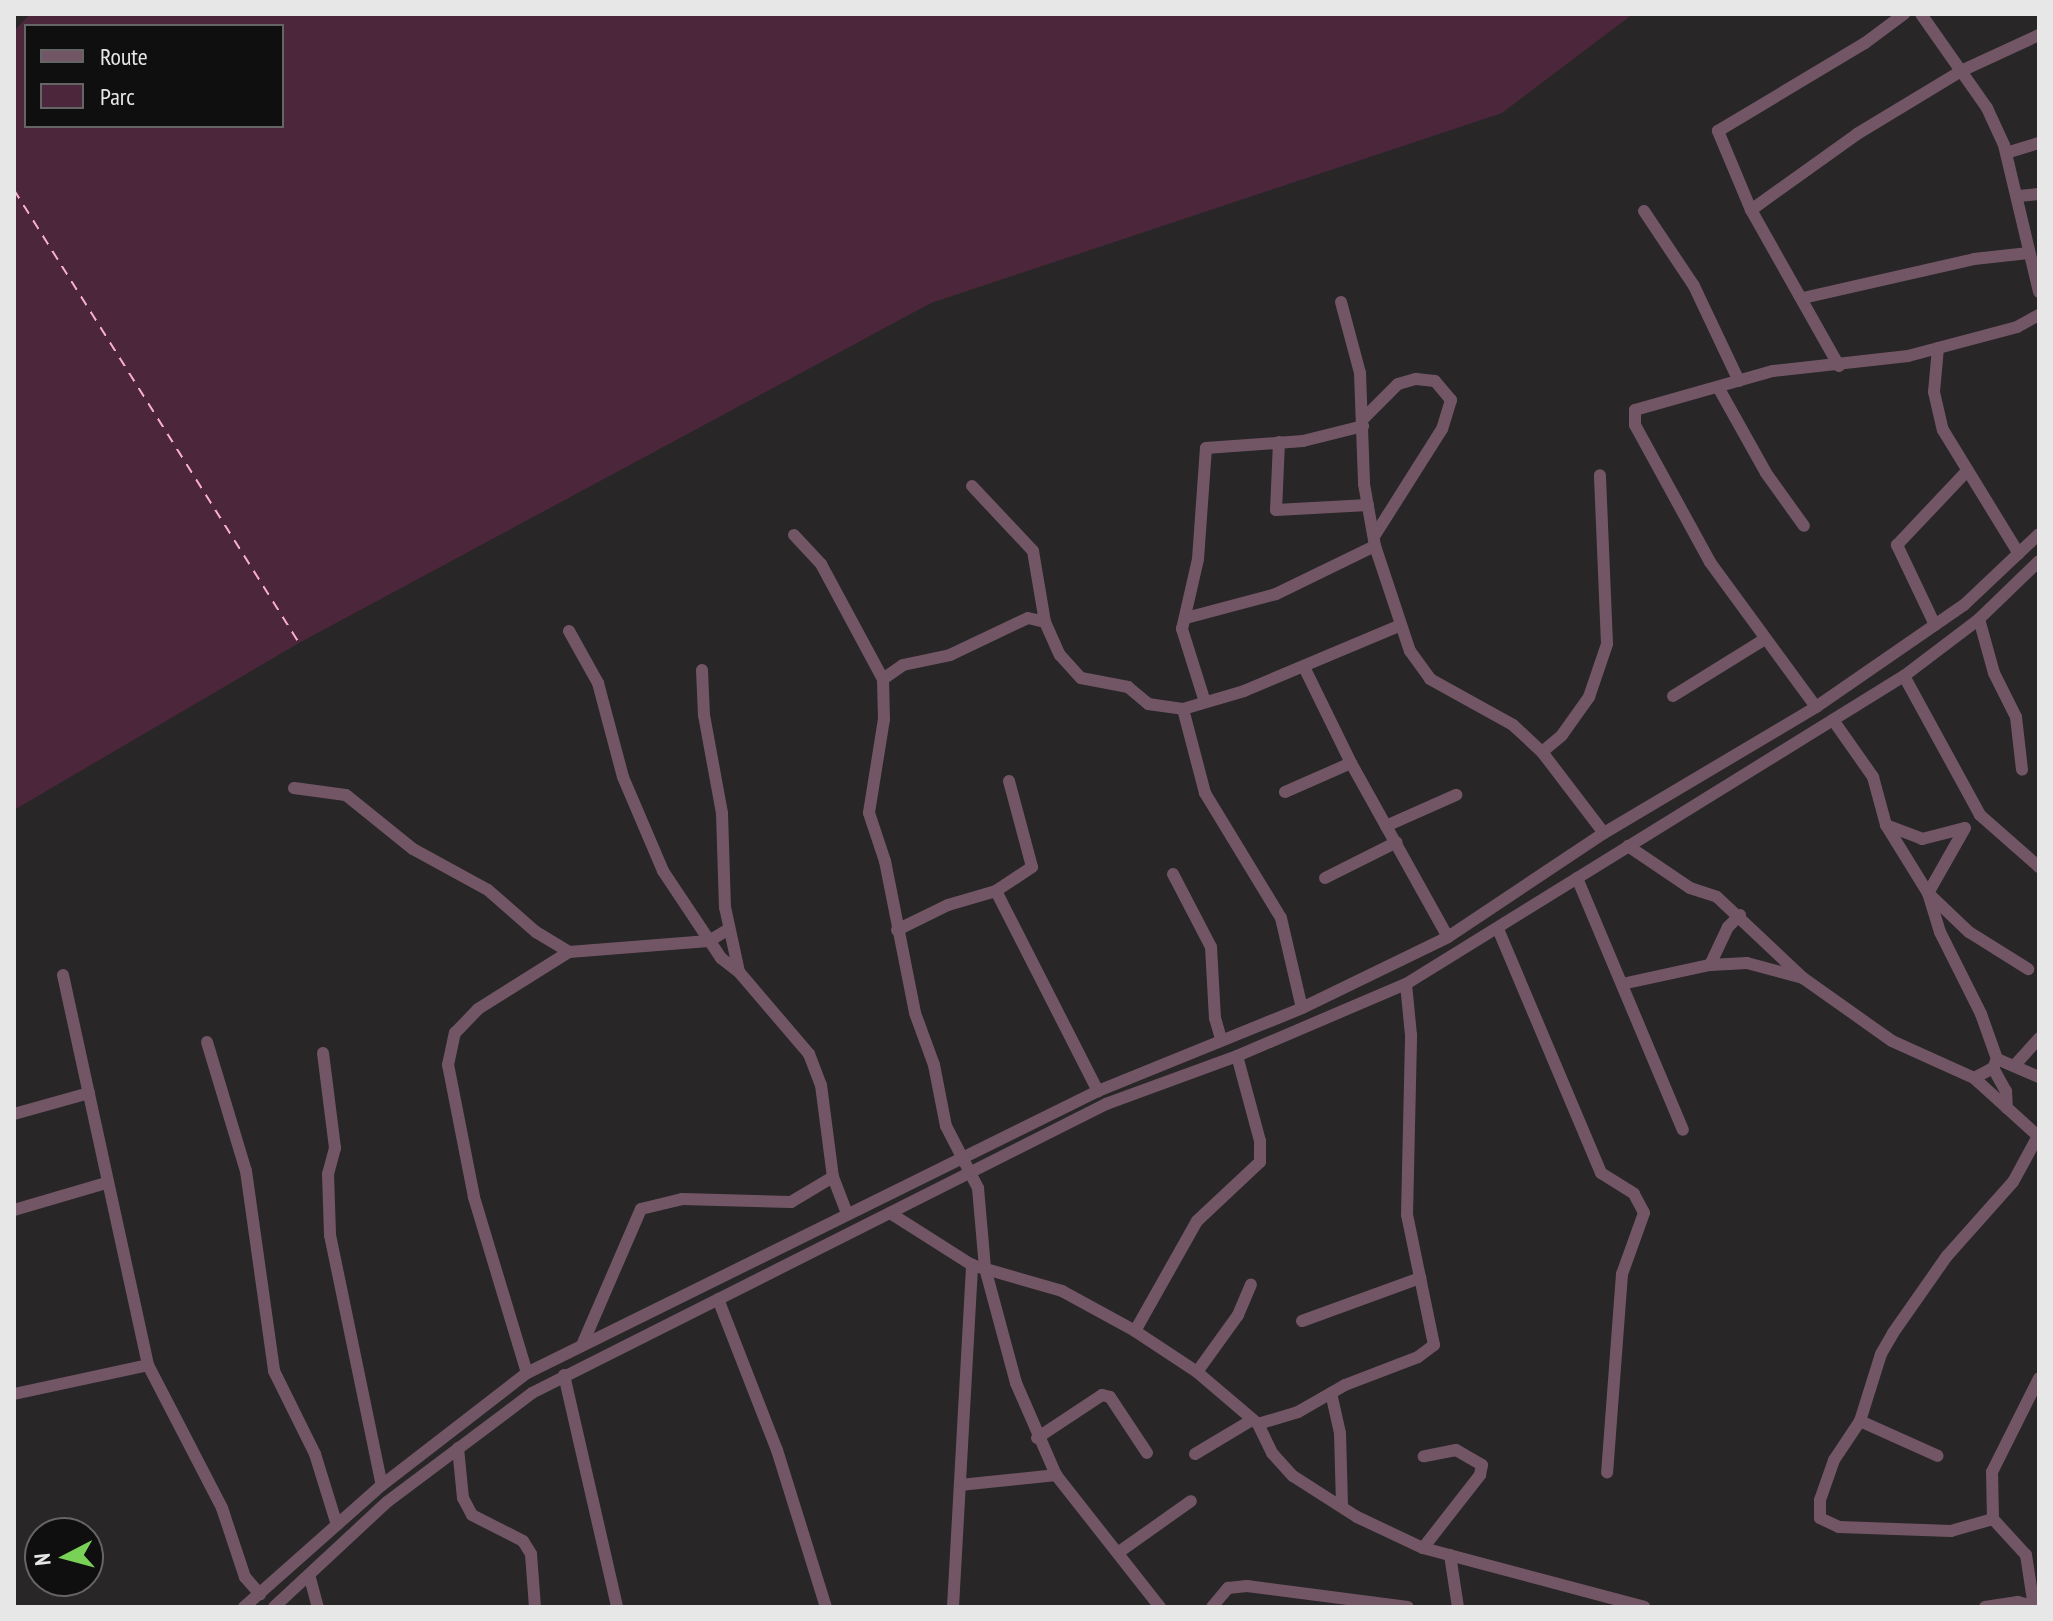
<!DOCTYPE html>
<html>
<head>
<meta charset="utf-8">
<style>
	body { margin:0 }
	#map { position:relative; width:2053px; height:1621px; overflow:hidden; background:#282627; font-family:"PT Sans Narrow",sans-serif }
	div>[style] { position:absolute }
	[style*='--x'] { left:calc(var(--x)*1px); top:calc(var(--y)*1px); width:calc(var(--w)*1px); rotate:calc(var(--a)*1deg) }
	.green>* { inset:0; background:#4c263a }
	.ferry>* { height:2px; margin-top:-1px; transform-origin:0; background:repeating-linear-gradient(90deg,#fbaed4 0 10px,transparent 0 18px) }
	.minor>* { height:12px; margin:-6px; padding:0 6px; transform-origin:6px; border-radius:6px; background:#735665 }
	span { translate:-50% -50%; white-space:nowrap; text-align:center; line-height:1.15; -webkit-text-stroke:8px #100f0f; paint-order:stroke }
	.frame { position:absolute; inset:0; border:16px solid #e8e7e7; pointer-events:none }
	.legend { position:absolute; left:24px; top:24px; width:260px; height:104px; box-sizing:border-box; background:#100f0f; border:2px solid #666565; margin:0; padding:10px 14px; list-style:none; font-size:24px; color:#e8e7e7 }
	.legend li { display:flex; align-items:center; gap:16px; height:40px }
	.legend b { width:40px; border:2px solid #666565 }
	.north { position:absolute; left:24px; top:1517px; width:80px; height:80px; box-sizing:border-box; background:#100f0f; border:2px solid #666565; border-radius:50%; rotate:264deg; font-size:22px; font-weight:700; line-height:32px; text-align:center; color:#e8e7e7 }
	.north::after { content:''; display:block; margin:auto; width:28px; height:36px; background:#79d157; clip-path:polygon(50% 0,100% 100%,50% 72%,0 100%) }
</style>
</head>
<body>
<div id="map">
	<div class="green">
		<div style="clip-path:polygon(evenodd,30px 14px,1633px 14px,1502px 113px,931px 303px,299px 643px,14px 810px,14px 31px,30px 14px,26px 26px,282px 26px,282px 126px,26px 126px,26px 26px)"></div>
	</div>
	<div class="ferry">
		<div style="--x:14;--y:190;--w:535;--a:57.82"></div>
	</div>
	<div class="minor">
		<div style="--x:1921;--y:14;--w:115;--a:54.9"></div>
		<div style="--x:1987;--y:108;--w:41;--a:65.3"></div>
		<div style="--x:2004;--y:145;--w:151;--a:76.6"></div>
		<div style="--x:2006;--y:153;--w:34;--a:-17"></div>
		<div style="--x:2019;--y:196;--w:20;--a:-6"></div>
		<div style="--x:1751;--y:210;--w:130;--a:-35.6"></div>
		<div style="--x:1857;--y:134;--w:122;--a:-31.2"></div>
		<div style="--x:1961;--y:71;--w:86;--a:-24.8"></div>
		<div style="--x:1644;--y:211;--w:90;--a:56.3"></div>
		<div style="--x:1694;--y:286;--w:105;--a:64.7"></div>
		<div style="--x:1803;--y:298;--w:175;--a:-12.8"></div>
		<div style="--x:1974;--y:259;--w:55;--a:-6.2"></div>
		<div style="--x:1341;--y:302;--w:73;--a:75"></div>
		<div style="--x:1360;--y:373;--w:111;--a:87.9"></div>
		<div style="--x:1364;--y:484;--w:63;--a:79.9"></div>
		<div style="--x:1375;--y:546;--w:111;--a:71.6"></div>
		<div style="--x:1410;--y:651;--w:34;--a:54"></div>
		<div style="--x:1430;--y:679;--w:95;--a:29"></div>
		<div style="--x:1513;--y:725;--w:40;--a:43"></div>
		<div style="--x:1542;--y:752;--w:102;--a:52.6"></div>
		<div style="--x:1938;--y:348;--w:44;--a:95.2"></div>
		<div style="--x:1934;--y:392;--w:39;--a:77"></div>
		<div style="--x:1943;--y:430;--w:145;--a:58.5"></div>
		<div style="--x:1839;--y:366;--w:179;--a:-119.4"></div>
		<div style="--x:1751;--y:210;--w:86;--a:-112.7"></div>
		<div style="--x:1718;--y:131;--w:171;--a:-30.9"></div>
		<div style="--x:1865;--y:43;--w:49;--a:-36.6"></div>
		<div style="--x:1718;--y:387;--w:98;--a:60.8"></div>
		<div style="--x:1766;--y:473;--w:65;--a:54.4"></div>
		<div style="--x:1363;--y:419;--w:49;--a:-45"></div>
		<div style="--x:1398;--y:384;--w:19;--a:-16"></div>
		<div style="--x:1416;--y:379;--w:19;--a:6"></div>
		<div style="--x:1435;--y:381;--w:25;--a:50"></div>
		<div style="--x:1451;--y:400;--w:30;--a:107"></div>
		<div style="--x:1442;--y:429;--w:125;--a:122.3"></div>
		<div style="--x:1279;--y:442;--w:68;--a:92.5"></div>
		<div style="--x:1276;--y:510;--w:92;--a:-3.1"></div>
		<div style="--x:972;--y:486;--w:89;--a:46.8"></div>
		<div style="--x:1033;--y:551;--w:72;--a:80.4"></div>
		<div style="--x:794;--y:535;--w:40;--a:47"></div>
		<div style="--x:821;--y:564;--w:131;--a:61.7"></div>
		<div style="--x:883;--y:679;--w:40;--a:88.6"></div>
		<div style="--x:884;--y:719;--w:95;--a:99.1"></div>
		<div style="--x:869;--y:813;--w:51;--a:71.6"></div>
		<div style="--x:885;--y:861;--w:155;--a:78.8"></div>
		<div style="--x:915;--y:1013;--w:55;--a:69.9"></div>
		<div style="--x:934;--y:1065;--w:62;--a:78.9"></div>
		<div style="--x:946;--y:1126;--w:70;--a:62.7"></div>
		<div style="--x:978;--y:1188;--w:80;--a:85"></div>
		<div style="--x:985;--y:1268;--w:119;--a:74.9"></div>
		<div style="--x:1016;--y:1383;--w:100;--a:66.5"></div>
		<div style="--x:1056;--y:1475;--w:168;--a:51.8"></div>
		<div style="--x:1186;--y:618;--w:93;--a:-14.9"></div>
		<div style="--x:1276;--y:594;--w:110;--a:-25.9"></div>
		<div style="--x:1979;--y:619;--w:56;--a:74.5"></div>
		<div style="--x:1994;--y:673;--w:49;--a:63.4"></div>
		<div style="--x:2016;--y:717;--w:53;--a:83.5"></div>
		<div style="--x:1935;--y:625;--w:89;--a:-115.4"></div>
		<div style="--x:1897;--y:545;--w:102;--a:-46.6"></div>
		<div style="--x:569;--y:631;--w:60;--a:60.9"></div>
		<div style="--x:598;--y:683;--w:97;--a:75.1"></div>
		<div style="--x:623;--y:777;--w:102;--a:66.9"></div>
		<div style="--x:663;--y:871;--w:105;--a:56.3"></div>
		<div style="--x:721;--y:958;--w:23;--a:38"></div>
		<div style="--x:739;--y:972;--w:108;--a:49.5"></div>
		<div style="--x:809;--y:1054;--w:33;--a:69"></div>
		<div style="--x:821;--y:1085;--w:93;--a:82.6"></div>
		<div style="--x:833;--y:1177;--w:40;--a:69"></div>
		<div style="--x:1304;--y:667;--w:107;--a:63.9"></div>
		<div style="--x:1351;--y:763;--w:199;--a:60.9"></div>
		<div style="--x:702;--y:670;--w:45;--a:87.5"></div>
		<div style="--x:704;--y:715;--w:100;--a:79.6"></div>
		<div style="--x:722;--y:813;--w:94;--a:88.2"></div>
		<div style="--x:725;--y:907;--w:66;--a:77.8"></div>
		<div style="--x:1904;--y:676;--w:158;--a:61.3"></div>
		<div style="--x:1980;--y:815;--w:79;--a:41.4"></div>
		<div style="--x:883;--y:679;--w:24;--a:-35"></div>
		<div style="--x:903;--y:665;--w:48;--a:-12"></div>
		<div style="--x:950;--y:655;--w:86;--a:-25.4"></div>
		<div style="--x:1028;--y:618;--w:17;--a:13"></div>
		<div style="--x:1045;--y:622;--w:36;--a:66"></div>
		<div style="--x:1060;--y:655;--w:31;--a:48"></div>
		<div style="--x:1081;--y:678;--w:48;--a:10.8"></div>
		<div style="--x:1128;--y:687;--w:26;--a:40"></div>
		<div style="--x:1148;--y:704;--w:35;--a:8"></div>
		<div style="--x:1183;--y:709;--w:64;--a:-16.4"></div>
		<div style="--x:1244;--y:691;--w:170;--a:-22.8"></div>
		<div style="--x:1673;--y:696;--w:108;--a:-31.8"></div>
		<div style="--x:1205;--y:702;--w:77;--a:-107.5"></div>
		<div style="--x:1182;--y:629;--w:72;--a:-77.1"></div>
		<div style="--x:1198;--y:559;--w:111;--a:-85.9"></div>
		<div style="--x:1206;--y:448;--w:97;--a:-4.1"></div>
		<div style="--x:1303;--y:441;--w:62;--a:-14"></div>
		<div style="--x:1816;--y:707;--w:180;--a:-126.2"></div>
		<div style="--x:1710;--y:562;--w:156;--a:-118.7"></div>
		<div style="--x:1635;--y:425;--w:15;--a:-90"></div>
		<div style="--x:1635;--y:410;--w:143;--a:-15.8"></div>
		<div style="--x:1773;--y:371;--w:136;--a:-6.3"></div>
		<div style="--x:1908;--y:356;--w:113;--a:-14.9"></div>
		<div style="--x:2017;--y:327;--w:25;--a:-29"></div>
		<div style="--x:1183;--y:709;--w:87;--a:75.3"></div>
		<div style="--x:1205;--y:793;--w:146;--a:58.7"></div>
		<div style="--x:1281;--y:918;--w:92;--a:76.9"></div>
		<div style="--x:1833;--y:720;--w:70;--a:54.9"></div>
		<div style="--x:1873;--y:777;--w:50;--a:74.8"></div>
		<div style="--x:1886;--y:825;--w:80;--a:58.3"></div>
		<div style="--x:1928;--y:893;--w:41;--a:72.9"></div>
		<div style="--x:1940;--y:932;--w:92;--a:63.4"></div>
		<div style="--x:1981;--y:1014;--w:48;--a:70.4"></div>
		<div style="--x:1997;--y:1059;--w:10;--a:114"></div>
		<div style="--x:1993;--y:1068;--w:21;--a:152"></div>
		<div style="--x:1542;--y:752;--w:26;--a:-40"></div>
		<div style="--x:1562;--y:735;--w:47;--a:-54.6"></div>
		<div style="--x:1589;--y:697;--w:56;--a:-71.2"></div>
		<div style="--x:1607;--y:644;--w:169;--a:-92.4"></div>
		<div style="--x:1009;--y:781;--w:89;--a:75"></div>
		<div style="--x:1032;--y:867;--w:43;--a:146.3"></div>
		<div style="--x:996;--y:891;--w:225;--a:63"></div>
		<div style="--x:294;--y:788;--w:52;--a:7.7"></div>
		<div style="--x:346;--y:795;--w:86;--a:38.9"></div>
		<div style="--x:413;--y:849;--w:85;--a:28.7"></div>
		<div style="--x:488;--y:890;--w:64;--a:41.2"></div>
		<div style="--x:536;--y:932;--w:39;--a:31"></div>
		<div style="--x:569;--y:952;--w:140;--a:-4.5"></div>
		<div style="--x:709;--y:941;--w:23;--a:-31"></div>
		<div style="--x:1285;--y:792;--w:72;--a:-23.7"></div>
		<div style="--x:1886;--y:825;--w:39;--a:21"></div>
		<div style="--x:1922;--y:839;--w:44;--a:-14.3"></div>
		<div style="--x:1386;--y:826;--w:77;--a:-23.9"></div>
		<div style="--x:1965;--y:828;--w:75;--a:119.6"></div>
		<div style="--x:1928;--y:893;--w:57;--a:43.6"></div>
		<div style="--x:1969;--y:932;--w:70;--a:32.1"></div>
		<div style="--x:1628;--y:846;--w:75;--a:34.1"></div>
		<div style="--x:1690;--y:888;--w:28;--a:18"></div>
		<div style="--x:1717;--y:897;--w:118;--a:43.3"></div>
		<div style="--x:1803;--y:978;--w:109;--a:35.3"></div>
		<div style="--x:1892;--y:1041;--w:90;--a:24.3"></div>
		<div style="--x:1974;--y:1078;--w:88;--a:42.2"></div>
		<div style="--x:1173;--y:874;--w:82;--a:62.5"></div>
		<div style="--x:1211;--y:947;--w:71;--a:86.8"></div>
		<div style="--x:1215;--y:1018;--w:22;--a:74"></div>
		<div style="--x:1325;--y:878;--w:80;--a:-26.6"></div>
		<div style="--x:1577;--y:878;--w:273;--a:67.2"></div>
		<div style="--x:1498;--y:929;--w:265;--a:67.1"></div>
		<div style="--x:1601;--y:1173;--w:39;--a:32"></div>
		<div style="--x:1634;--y:1194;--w:21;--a:62"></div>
		<div style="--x:1644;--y:1213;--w:65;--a:109.8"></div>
		<div style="--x:1622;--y:1274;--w:199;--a:94.3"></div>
		<div style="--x:897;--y:930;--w:57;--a:-26.1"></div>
		<div style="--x:948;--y:905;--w:50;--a:-16.3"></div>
		<div style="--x:1710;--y:965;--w:37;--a:-3"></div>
		<div style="--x:1747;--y:963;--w:58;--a:15"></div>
		<div style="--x:63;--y:975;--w:399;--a:77.7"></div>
		<div style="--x:148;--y:1365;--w:161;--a:62.6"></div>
		<div style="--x:222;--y:1508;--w:73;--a:71.6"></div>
		<div style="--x:245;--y:1577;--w:23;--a:49"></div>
		<div style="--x:1622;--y:984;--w:90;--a:-12.2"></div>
		<div style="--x:1710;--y:965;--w:42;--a:-64.7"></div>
		<div style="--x:1728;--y:927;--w:17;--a:-45"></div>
		<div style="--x:207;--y:1042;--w:135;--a:73.2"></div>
		<div style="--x:246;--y:1171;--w:202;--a:82"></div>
		<div style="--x:274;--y:1371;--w:93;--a:63.7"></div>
		<div style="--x:315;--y:1454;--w:74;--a:72.8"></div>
		<div style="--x:323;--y:1053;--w:96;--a:82.8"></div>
		<div style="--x:335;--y:1148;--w:27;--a:105"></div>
		<div style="--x:328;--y:1174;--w:61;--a:88.1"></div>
		<div style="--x:330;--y:1235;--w:255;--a:78.3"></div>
		<div style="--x:1997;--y:1059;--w:46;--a:23.2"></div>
		<div style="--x:2015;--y:1065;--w:36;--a:-48"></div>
		<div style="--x:1993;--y:1068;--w:26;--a:61"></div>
		<div style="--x:2006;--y:1091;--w:17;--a:87"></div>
		<div style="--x:14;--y:1114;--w:78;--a:-15.6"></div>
		<div style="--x:14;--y:1210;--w:96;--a:-16.4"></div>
		<div style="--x:890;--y:1213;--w:97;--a:32.4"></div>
		<div style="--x:972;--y:1265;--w:94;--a:16.1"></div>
		<div style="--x:1062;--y:1291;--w:83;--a:28.7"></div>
		<div style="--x:1135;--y:1331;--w:74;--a:33.5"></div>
		<div style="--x:1197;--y:1372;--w:80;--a:40.4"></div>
		<div style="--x:1258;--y:1424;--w:32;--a:64"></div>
		<div style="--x:1272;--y:1453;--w:31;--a:48"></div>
		<div style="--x:1293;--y:1476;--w:76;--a:32.6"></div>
		<div style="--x:1357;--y:1517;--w:73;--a:25.2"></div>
		<div style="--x:1423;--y:1548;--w:229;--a:14.9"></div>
		<div style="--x:718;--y:1299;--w:162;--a:68.7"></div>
		<div style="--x:777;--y:1450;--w:164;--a:72.7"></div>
		<div style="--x:1302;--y:1321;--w:126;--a:-20"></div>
		<div style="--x:1135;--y:1331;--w:126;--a:-60.6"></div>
		<div style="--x:1197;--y:1221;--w:86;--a:-43.1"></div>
		<div style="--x:1260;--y:1162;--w:21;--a:-90"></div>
		<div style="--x:1260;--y:1141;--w:88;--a:-105.1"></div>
		<div style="--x:583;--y:1343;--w:146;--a:-66.6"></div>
		<div style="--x:641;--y:1209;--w:42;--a:-13.7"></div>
		<div style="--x:682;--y:1199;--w:109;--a:1.6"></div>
		<div style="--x:791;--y:1202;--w:49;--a:-30.8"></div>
		<div style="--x:1197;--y:1372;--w:70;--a:-54.3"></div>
		<div style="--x:1238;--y:1315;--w:33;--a:-67"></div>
		<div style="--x:527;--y:1373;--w:184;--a:-106.8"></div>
		<div style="--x:474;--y:1197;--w:135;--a:-101.1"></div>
		<div style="--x:448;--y:1065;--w:33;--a:-78"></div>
		<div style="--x:455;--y:1033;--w:33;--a:-46"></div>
		<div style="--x:478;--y:1009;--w:107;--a:-32.1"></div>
		<div style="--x:564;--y:1375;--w:238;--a:77.1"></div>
		<div style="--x:1331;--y:1393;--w:41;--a:77.3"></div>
		<div style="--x:1340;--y:1433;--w:71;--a:88.4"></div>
		<div style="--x:14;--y:1394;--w:137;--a:-12.2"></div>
		<div style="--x:1860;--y:1421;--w:85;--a:24.2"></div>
		<div style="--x:1258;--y:1424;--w:42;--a:-16.7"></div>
		<div style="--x:1298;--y:1412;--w:54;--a:-29.9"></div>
		<div style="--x:1345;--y:1385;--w:78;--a:-21"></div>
		<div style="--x:1418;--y:1357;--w:20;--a:-37"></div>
		<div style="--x:1434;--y:1345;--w:133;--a:-101.7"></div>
		<div style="--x:1407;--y:1215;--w:180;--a:-88.7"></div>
		<div style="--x:1411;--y:1035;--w:51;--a:-95.6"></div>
		<div style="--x:1037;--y:1438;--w:78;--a:-33.5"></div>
		<div style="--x:1102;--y:1395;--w:8;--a:14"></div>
		<div style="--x:1110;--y:1397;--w:67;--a:56.5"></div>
		<div style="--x:458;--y:1448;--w:50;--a:84.3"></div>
		<div style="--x:463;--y:1498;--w:19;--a:62"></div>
		<div style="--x:472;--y:1515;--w:57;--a:27"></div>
		<div style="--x:523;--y:1541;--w:15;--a:58"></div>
		<div style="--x:531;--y:1554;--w:53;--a:85.7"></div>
		<div style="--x:1195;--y:1454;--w:66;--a:-30.8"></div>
		<div style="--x:960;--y:1485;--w:97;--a:-5.9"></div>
		<div style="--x:1993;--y:1519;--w:44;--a:164.1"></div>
		<div style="--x:1951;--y:1531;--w:112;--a:-178"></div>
		<div style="--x:1839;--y:1527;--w:21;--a:-155"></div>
		<div style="--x:1820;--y:1518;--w:18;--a:-90"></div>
		<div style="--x:1820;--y:1500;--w:42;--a:-70.7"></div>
		<div style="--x:1834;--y:1460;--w:47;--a:-56.3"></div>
		<div style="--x:1860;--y:1421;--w:70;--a:-72.6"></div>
		<div style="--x:1881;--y:1354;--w:24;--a:-60"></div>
		<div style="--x:1893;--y:1333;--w:94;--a:-55"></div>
		<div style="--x:1947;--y:1256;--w:99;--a:-48.3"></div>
		<div style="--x:2013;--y:1182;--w:52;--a:-61.5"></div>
		<div style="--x:1423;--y:1548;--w:93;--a:-52"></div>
		<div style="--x:1480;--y:1475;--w:10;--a:-79"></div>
		<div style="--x:1482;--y:1465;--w:30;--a:-150"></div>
		<div style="--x:1456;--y:1450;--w:33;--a:169"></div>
		<div style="--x:1119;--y:1552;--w:88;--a:-35.3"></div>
		<div style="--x:1450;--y:1555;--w:53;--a:81.3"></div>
		<div style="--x:310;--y:1578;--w:30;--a:75"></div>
		<div style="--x:244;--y:1607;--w:184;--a:-41.5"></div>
		<div style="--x:382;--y:1485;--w:183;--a:-37.7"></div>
		<div style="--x:527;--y:1373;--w:637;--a:-26.28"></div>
		<div style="--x:1098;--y:1091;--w:220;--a:-22.1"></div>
		<div style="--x:1302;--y:1008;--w:162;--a:-25.9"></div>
		<div style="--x:1448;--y:937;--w:187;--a:-33.7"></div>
		<div style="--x:1604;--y:833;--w:247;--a:-30.7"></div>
		<div style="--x:1816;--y:707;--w:180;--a:-34.6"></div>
		<div style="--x:1964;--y:605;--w:103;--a:-43.4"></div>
		<div style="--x:274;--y:1607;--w:154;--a:-42.9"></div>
		<div style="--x:387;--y:1502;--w:181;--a:-36.9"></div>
		<div style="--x:532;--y:1393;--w:643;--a:-26.72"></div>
		<div style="--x:1106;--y:1104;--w:140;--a:-20.1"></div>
		<div style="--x:1237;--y:1056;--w:184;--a:-23.1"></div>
		<div style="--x:1406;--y:984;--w:586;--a:-31.74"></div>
		<div style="--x:1904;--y:676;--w:94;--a:-37.2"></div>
		<div style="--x:1979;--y:619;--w:83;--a:-44"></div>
		<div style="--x:953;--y:1607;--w:343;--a:-86.8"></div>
		<div style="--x:1212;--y:1607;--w:25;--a:-50"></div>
		<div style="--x:1228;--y:1588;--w:19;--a:-6"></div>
		<div style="--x:1247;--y:1586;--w:162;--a:7.4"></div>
		<div style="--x:1985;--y:1607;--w:33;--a:-9"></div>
		<div style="--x:2018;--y:1602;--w:20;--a:15"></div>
		<div style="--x:2034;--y:1607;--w:53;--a:-98.7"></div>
		<div style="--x:2026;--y:1555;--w:49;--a:-132.5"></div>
		<div style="--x:1993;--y:1519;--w:47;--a:-91.2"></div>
		<div style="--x:1992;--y:1472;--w:105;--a:-63.4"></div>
	</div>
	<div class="frame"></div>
	<ul class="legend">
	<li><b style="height:10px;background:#735665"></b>Route</li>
	<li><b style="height:22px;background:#4c263a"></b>Parc</li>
	</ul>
	<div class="north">N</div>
</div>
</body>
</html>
